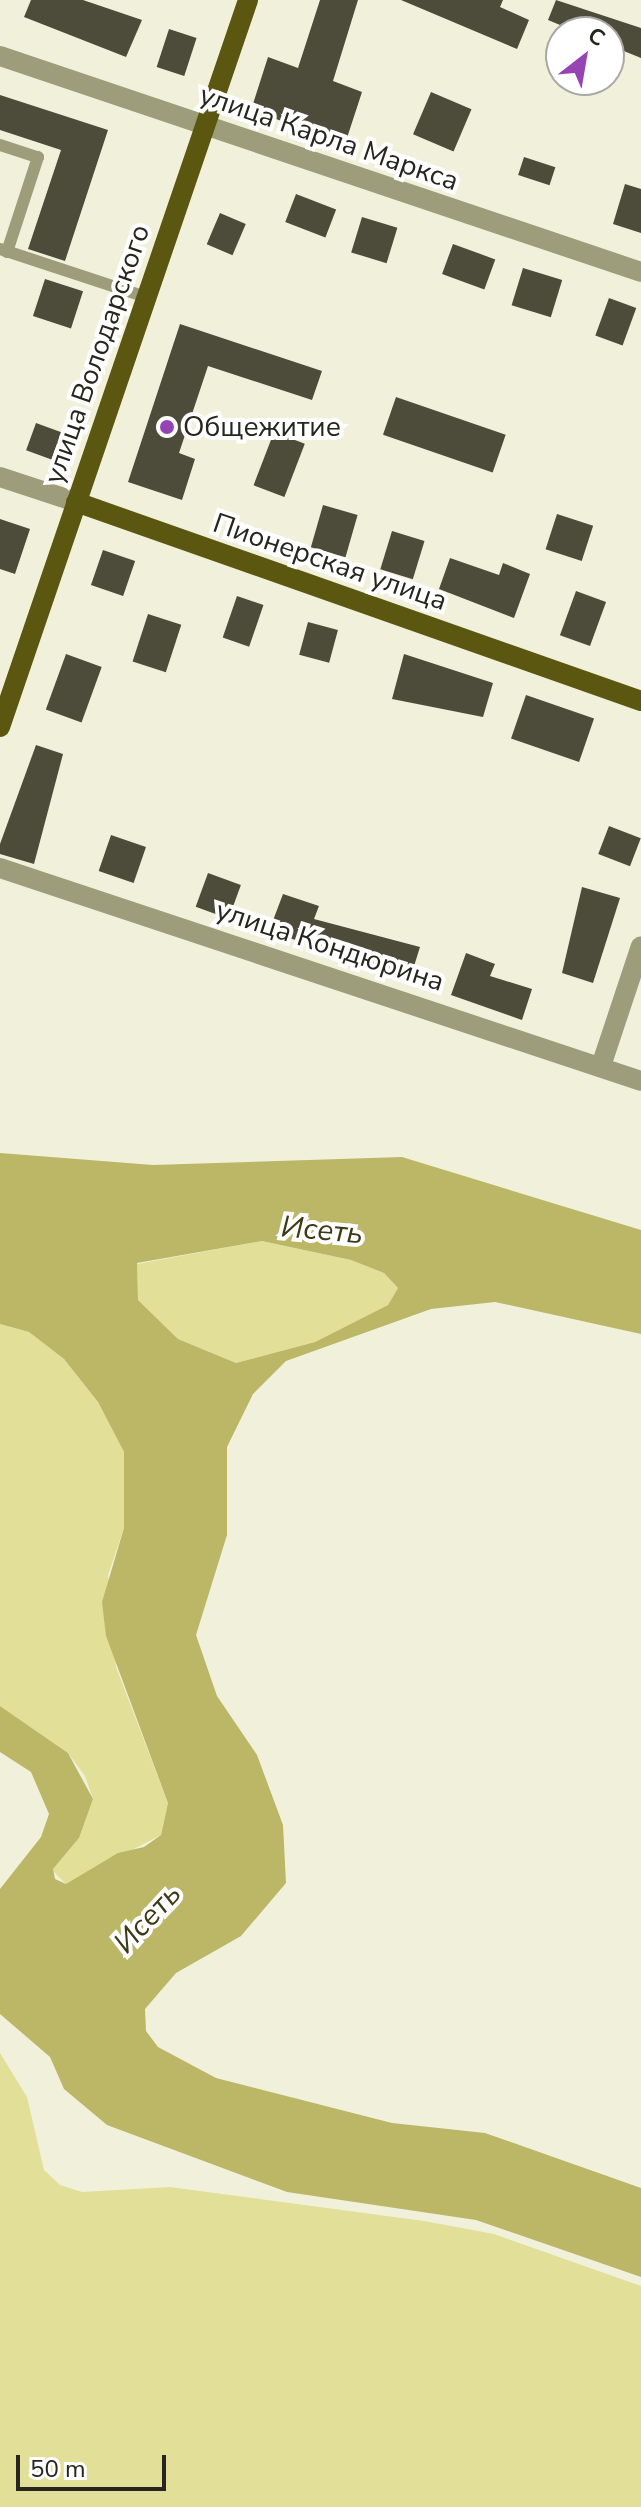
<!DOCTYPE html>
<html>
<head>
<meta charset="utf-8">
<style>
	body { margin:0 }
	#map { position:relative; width:641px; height:2507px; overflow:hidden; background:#f1f1db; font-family:"Nunito Sans",sans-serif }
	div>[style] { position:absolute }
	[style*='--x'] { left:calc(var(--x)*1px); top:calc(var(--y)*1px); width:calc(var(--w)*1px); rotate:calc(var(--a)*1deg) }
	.green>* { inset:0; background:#e2df99 }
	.water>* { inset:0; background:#bbb767 }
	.building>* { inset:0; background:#4d4c3a; transform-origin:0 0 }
	.service>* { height:12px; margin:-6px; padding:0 6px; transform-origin:6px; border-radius:6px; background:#9d9c7b }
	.minor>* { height:20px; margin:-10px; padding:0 10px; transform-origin:10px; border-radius:10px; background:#9d9c7b }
	.primary>* { height:20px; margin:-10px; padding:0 10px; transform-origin:10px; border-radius:10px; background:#5b5711 }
	.dots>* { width:22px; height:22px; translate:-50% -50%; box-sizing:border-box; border:4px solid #fff; border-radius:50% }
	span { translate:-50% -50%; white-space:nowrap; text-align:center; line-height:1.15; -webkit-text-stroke:8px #fff; paint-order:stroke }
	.street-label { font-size:28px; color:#26261e }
	.poi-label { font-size:28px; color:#26261e }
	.left { translate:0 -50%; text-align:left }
	.water-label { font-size:30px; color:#3c3a17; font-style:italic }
	.north { position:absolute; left:545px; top:16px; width:80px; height:80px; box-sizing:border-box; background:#fff; border:2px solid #a8a8a5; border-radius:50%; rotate:31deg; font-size:22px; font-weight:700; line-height:32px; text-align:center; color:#26261e }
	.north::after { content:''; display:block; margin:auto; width:28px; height:36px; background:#9644b4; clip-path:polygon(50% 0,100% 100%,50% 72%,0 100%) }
	.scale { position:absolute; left:16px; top:2455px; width:150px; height:36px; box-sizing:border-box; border:4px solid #26261e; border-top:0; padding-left:10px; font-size:24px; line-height:28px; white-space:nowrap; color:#26261e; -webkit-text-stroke:6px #fff; paint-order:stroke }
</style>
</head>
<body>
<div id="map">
	<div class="green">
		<div style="clip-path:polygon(262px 1241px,351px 1260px,384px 1273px,398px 1288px,388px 1305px,315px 1342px,236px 1363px,178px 1339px,138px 1300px,137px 1264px)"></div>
		<div style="clip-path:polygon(0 1324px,29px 1332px,64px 1359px,98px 1402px,124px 1452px,124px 1528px,108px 1575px,116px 1667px,168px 1803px,161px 1835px,66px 1884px,52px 1870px,79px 1838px,93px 1799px,85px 1776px,68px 1753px,0 1706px)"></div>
		<div style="clip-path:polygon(0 2053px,27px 2097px,44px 2170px,60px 2185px,82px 2192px,170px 2187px,424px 2221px,494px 2234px,641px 2286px,641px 2507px,0 2507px)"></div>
	</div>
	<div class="water">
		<div style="clip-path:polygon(evenodd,0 1153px,153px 1165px,402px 1157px,641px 1230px,641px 1334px,495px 1302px,431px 1309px,286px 1361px,253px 1394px,227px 1447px,227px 1535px,196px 1635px,217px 1696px,257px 1755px,283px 1825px,286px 1883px,241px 1936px,176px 1973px,145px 2009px,146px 2031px,158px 2047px,216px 2078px,392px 2123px,485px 2133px,641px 2188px,641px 2277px,476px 2220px,287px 2192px,107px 2125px,64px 2089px,50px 2057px,0 2014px,0 1889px,41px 1837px,49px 1814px,31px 1772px,0 1752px,0 1706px,68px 1753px,93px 1799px,79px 1838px,53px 1869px,55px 1879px,66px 1884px,118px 1853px,144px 1847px,161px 1835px,168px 1803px,106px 1636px,102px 1602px,124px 1528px,124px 1452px,98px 1402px,64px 1359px,29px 1332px,0 1324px,0 1153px,262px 1241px,351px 1260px,384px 1273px,398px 1288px,388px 1305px,315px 1342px,236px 1363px,178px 1339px,138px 1300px,137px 1263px,262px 1241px)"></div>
	</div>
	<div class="building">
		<div style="clip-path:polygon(31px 0,83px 0,142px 20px,126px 57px,24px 17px)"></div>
		<div style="clip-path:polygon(320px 0,358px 0,333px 81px,362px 92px,345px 144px,251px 110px,268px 57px,298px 68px)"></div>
		<div style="clip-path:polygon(401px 0,503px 0,500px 7px,529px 20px,517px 49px)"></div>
		<div style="clip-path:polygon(556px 0,641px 28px,641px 58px,609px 45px,609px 32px,577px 32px,548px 20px)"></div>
		<div style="left:169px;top:29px;width:29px;height:40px;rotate:18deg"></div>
		<div style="left:431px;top:92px;width:44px;height:46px;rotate:23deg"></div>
		<div style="clip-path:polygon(0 95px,108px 130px,65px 261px,28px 249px,61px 150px,0 130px)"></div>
		<div style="left:524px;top:157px;width:33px;height:19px;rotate:18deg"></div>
		<div style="clip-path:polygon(625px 184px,641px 189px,641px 233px,613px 224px)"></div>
		<div style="left:296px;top:194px;width:43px;height:30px;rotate:21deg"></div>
		<div style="left:220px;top:213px;width:28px;height:34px;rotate:23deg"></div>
		<div style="left:362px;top:217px;width:37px;height:37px;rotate:17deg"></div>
		<div style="left:453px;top:244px;width:45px;height:32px;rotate:20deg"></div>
		<div style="left:523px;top:268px;width:41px;height:39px;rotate:17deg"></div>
		<div style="left:45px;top:279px;width:40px;height:39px;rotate:18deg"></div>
		<div style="left:609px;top:298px;width:29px;height:40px;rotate:20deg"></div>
		<div style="clip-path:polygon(180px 324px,322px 371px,312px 400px,208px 366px,179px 453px,195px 459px,182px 500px,128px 482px)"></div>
		<div style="left:396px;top:397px;width:116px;height:40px;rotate:19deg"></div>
		<div style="left:36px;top:423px;width:27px;height:29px;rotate:20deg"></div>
		<div style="left:274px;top:432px;width:33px;height:57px;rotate:21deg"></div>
		<div style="left:323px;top:505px;width:36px;height:44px;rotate:16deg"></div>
		<div style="left:557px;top:514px;width:38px;height:37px;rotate:18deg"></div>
		<div style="clip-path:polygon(0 519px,30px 529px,15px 574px,0 569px)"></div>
		<div style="left:392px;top:531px;width:34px;height:40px;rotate:17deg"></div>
		<div style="left:103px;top:550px;width:34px;height:37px;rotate:19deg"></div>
		<div style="clip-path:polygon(450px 558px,499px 575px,503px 563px,530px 574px,514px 618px,439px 589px)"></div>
		<div style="left:576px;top:591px;width:32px;height:47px;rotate:20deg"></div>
		<div style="left:237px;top:596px;width:28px;height:44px;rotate:19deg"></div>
		<div style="left:148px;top:614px;width:35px;height:50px;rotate:18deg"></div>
		<div style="left:308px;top:622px;width:31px;height:34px;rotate:15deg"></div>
		<div style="left:66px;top:654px;width:38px;height:59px;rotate:20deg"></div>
		<div style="clip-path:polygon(404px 654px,493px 683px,483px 717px,392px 699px)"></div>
		<div style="left:526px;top:695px;width:72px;height:46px;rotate:19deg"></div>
		<div style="clip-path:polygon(36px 745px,63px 754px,34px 864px,0 854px,0 844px)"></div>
		<div style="left:609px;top:826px;width:34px;height:30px;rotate:21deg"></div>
		<div style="left:111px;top:835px;width:37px;height:38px;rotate:19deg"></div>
		<div style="left:208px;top:873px;width:35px;height:36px;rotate:20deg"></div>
		<div style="clip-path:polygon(582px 887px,620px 898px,593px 983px,562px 973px)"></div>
		<div style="clip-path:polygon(283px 894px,319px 906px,314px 919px,420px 947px,410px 979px,269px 931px)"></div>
		<div style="clip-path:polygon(466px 953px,495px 964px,490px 976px,532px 989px,522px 1020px,451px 995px)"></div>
	</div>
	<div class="service">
		<div style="--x:0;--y:145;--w:40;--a:18"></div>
		<div style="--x:38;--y:157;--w:100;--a:108.1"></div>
		<div style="--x:0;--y:249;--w:154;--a:18.2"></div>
	</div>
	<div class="minor">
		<div style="--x:0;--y:56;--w:676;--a:18.62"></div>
		<div style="--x:0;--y:477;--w:80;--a:18.2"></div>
		<div style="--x:0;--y:868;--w:675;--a:18.38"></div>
		<div style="--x:601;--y:1066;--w:126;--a:-71.6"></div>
	</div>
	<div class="primary">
		<div style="--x:76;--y:502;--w:599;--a:19.4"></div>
		<div style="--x:0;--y:727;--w:768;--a:-71.16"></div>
	</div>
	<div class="dots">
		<div style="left:167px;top:427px;background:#9644b4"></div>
	</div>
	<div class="street-label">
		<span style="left:329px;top:138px;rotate:19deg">улица Карла Маркса</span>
		<span style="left:97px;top:354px;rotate:-71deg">улица Володарского</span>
		<span style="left:330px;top:562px;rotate:19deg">Пионерская улица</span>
		<span style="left:330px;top:946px;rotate:18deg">улица Кондюрина</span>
	</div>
	<div class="poi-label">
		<span class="left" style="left:183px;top:427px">Общежитие</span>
	</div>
	<div class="water-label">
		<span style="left:322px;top:1231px;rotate:5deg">Исеть</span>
		<span style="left:148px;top:1919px;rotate:-47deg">Исеть</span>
	</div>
	<div class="north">С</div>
	<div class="scale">50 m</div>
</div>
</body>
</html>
